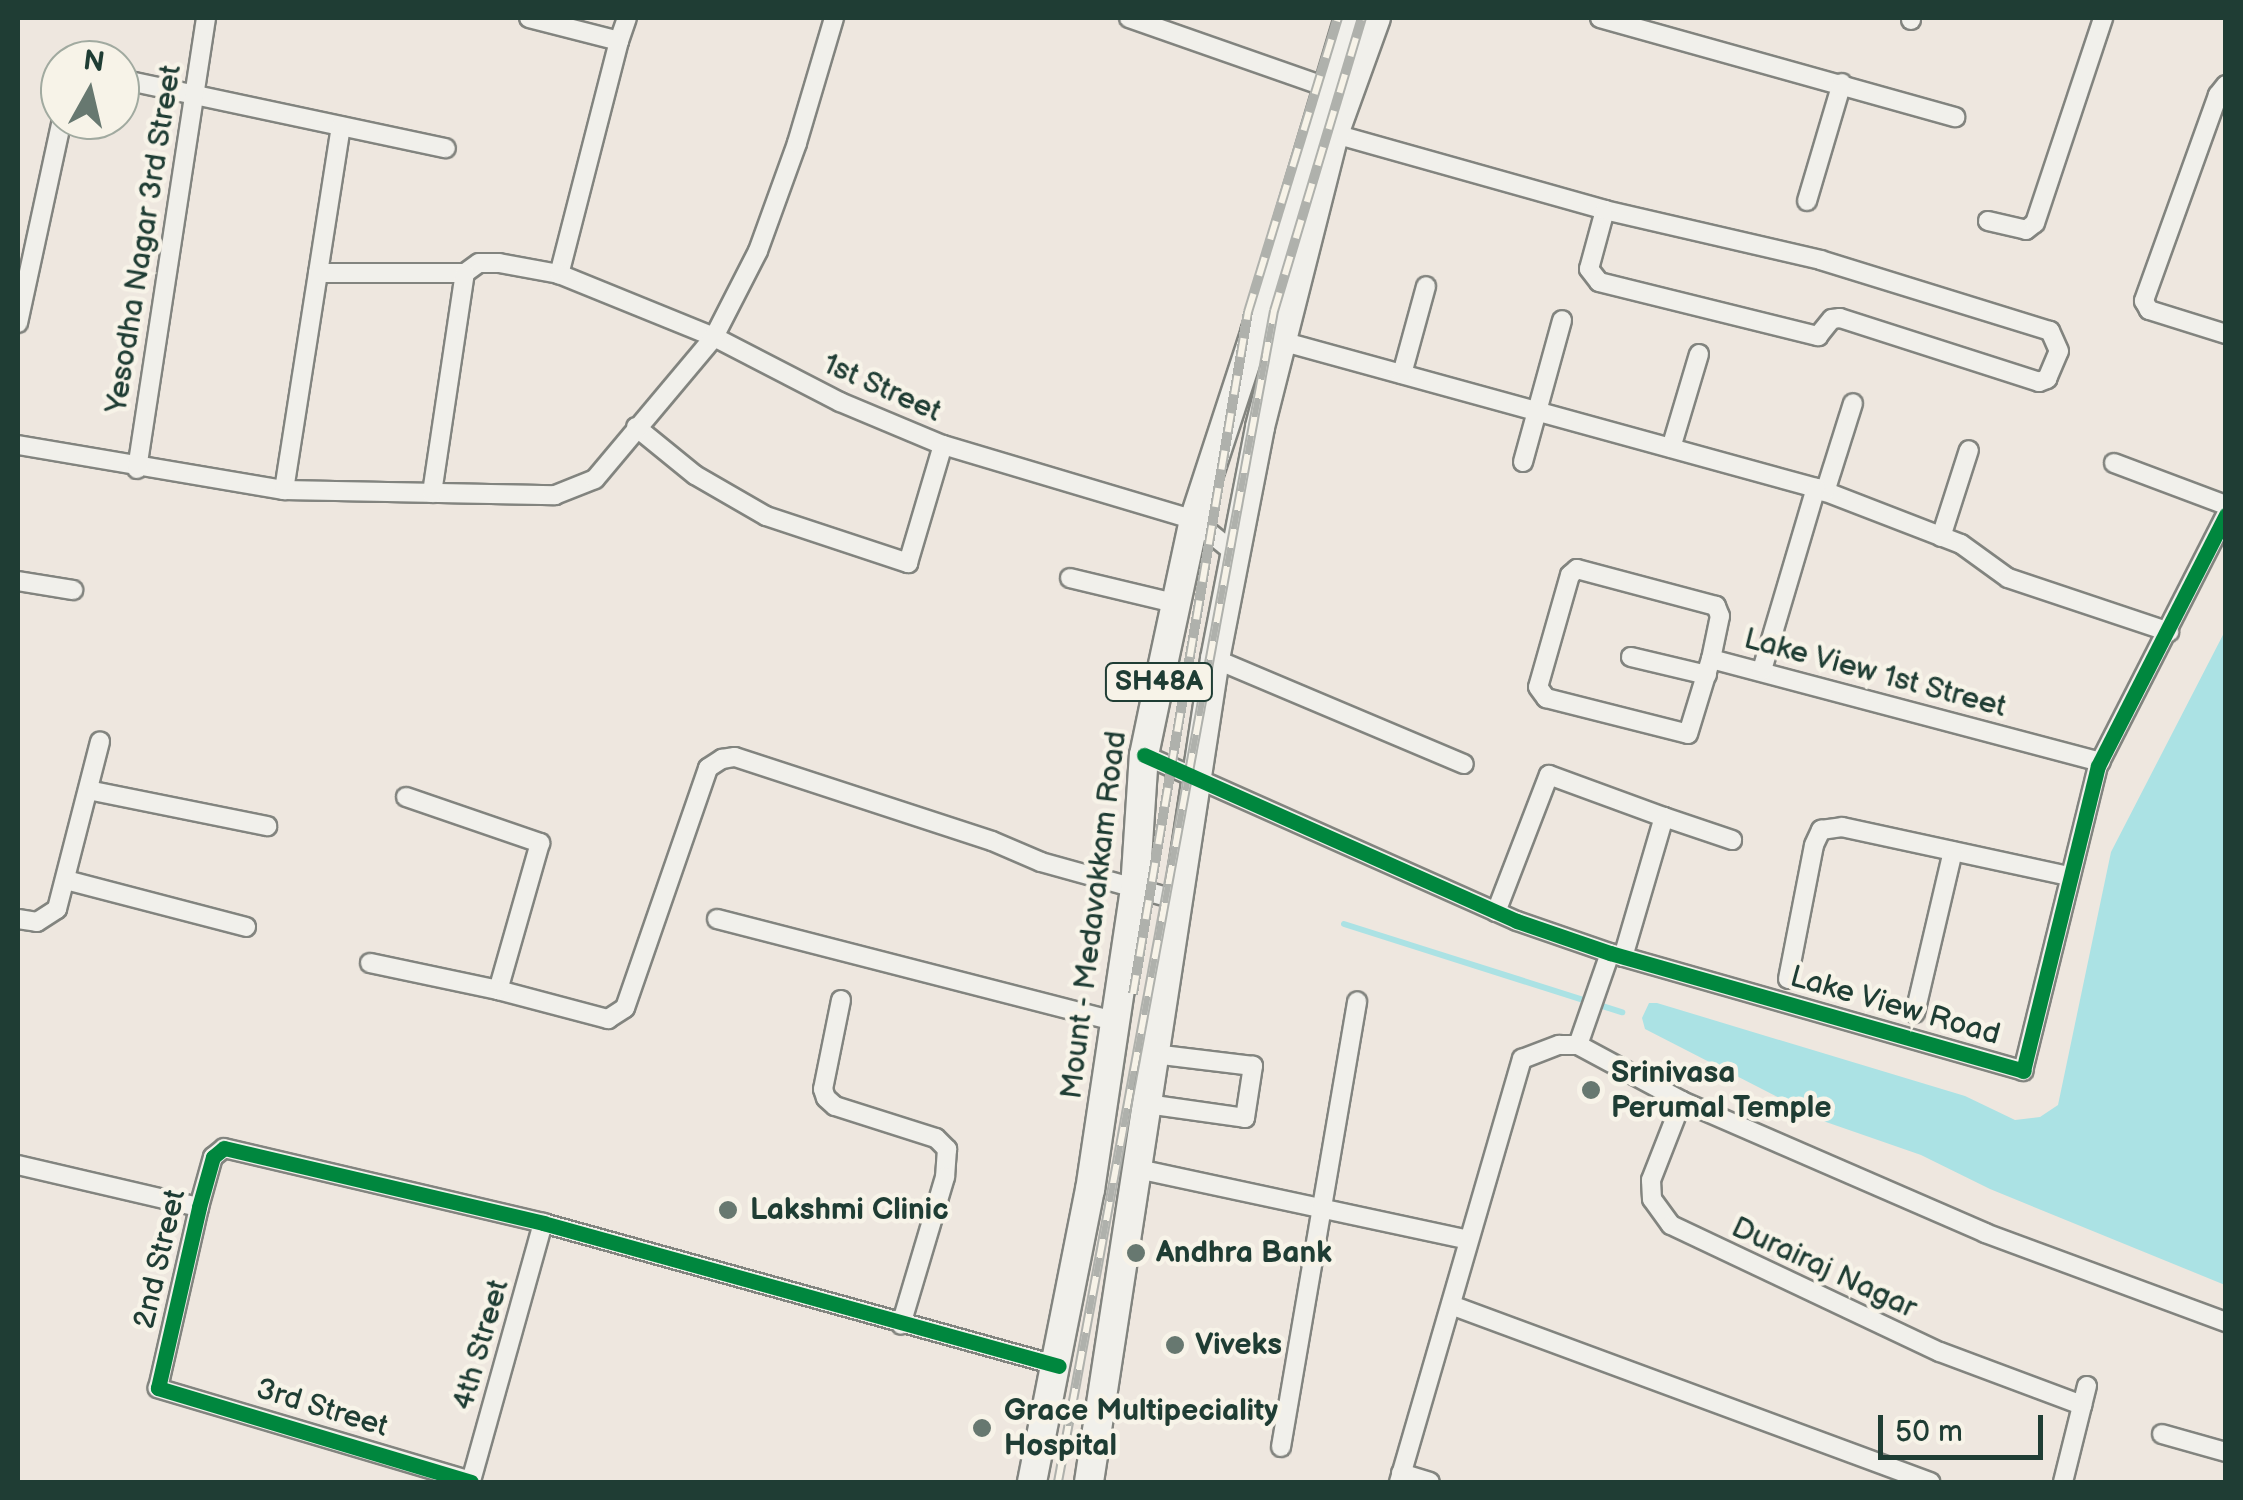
<!DOCTYPE html>
<html>
<head>
<meta charset="utf-8">
<style>
	body { margin:0 }
	#map { position:relative; width:2243px; height:1500px; overflow:hidden; background:#eee7df; font-family:"Balsamiq Sans",sans-serif }
	div>[style] { position:absolute }
	[style*='--x'] { left:calc(var(--x)*1px); top:calc(var(--y)*1px); width:calc(var(--w)*1px); rotate:calc(var(--a)*1deg) }
	.water>* { inset:0; background:#abe2e4 }
	.stream>* { height:6px; margin:-3px; padding:0 3px; transform-origin:3px; border-radius:3px; background:#abe2e4 }
	.roads { filter:drop-shadow(2px 0 #82847f) drop-shadow(-2px 0 #82847f) drop-shadow(0 2px #82847f) drop-shadow(0 -2px #82847f) }
	.street>* { height:18px; margin:-9px; padding:0 9px; transform-origin:9px; border-radius:9px; background:#f1f0eb }
	.primary>* { height:28px; margin:-14px; padding:0 14px; transform-origin:14px; border-radius:14px; background:#f1f0eb }
	.rail>* { height:10px; margin-top:-5px; transform-origin:0; background:repeating-linear-gradient(90deg,#f7f3e8 0 19px,#afb1ac 0 38px); box-sizing:border-box; border-block:2px solid #afb1ac }
	.cycleway>* { height:15px; margin:-7.5px; padding:0 7.5px; transform-origin:7.5px; border-radius:7.5px; background:#00873e }
	.dots>* { width:28px; height:28px; translate:-50% -50%; box-sizing:border-box; border:5px solid #f7f3e8; border-radius:50% }
	span { translate:-50% -50%; white-space:nowrap; text-align:center; line-height:1.15; -webkit-text-stroke:9px #f7f3e8; paint-order:stroke }
	.shield-label span { padding:2px 8px; background:#f7f3e8; border:2px solid; border-radius:8px; -webkit-text-stroke-width:0 }
	.shield-label { font-size:28px; color:#1f3d34; font-weight:700 }
	.street-label { font-size:30px; color:#1f3d34 }
	.poi-label { font-size:30px; color:#1f3d34; font-weight:700 }
	.left { translate:0 -50%; text-align:left }
	.frame { position:absolute; inset:0; border:20px solid #1f3d34; pointer-events:none }
	.north { position:absolute; left:40px; top:40px; width:100px; height:100px; box-sizing:border-box; background:#f7f3e8; border:2px solid #a1aaa0; border-radius:50%; rotate:8deg; font-size:28px; font-weight:700; line-height:40px; text-align:center; color:#1f3d34 }
	.north::after { content:''; display:block; margin:auto; width:35px; height:45px; background:#677870; clip-path:polygon(50% 0,100% 100%,50% 72%,0 100%) }
	.scale { position:absolute; left:1878px; top:1415px; width:165px; height:45px; box-sizing:border-box; border:5px solid #1f3d34; border-top:0; padding-left:12px; font-size:30px; line-height:35px; white-space:nowrap; color:#1f3d34; -webkit-text-stroke:8px #f7f3e8; paint-order:stroke }
</style>
</head>
<body>
<div id="map">
	<div class="water">
		<div style="clip-path:polygon(2225px 631px,2225px 1285px,1990px 1189px,1921px 1155px,1826px 1122px,1645px 1029px,1642px 1018px,1649px 1003px,1657px 1003px,1965px 1096px,2015px 1120px,2040px 1117px,2058px 1105px,2111px 852px)"></div>
	</div>
	<div class="stream">
		<div style="--x:1344;--y:924;--w:292;--a:17.6"></div>
	</div>
	<div class="roads">
		<div class="street">
			<div style="--x:529;--y:18;--w:93;--a:14.3"></div>
			<div style="--x:619;--y:41;--w:241;--a:104.4"></div>
			<div style="--x:1129;--y:18;--w:212;--a:19.3"></div>
			<div style="--x:1600;--y:18;--w:369;--a:15.6"></div>
			<div style="--x:1911;--y:20;--w:2;--a:-90"></div>
			<div style="--x:619;--y:41;--w:24;--a:-71"></div>
			<div style="--x:120;--y:79;--w:333;--a:12"></div>
			<div style="--x:2226;--y:85;--w:13;--a:129"></div>
			<div style="--x:2218;--y:95;--w:219;--a:109.8"></div>
			<div style="--x:2144;--y:301;--w:10;--a:61"></div>
			<div style="--x:2149;--y:310;--w:81;--a:17.3"></div>
			<div style="--x:1328;--y:132;--w:288;--a:15.7"></div>
			<div style="--x:1605;--y:210;--w:61;--a:105.2"></div>
			<div style="--x:1589;--y:269;--w:16;--a:52"></div>
			<div style="--x:1599;--y:282;--w:226;--a:13.9"></div>
			<div style="--x:1818;--y:336;--w:22;--a:-51"></div>
			<div style="--x:1832;--y:319;--w:8;--a:-7"></div>
			<div style="--x:1840;--y:318;--w:209;--a:17.8"></div>
			<div style="--x:2039;--y:382;--w:9;--a:-21"></div>
			<div style="--x:2047;--y:379;--w:30;--a:-67"></div>
			<div style="--x:2059;--y:351;--w:22;--a:-114"></div>
			<div style="--x:2050;--y:331;--w:240;--a:-162.8"></div>
			<div style="--x:1821;--y:260;--w:222;--a:-167"></div>
			<div style="--x:1807;--y:201;--w:123;--a:-73.5"></div>
			<div style="--x:1988;--y:221;--w:39;--a:13"></div>
			<div style="--x:2026;--y:230;--w:11;--a:-38"></div>
			<div style="--x:2035;--y:223;--w:216;--a:-71.6"></div>
			<div style="--x:318;--y:273;--w:147;--a:0"></div>
			<div style="--x:465;--y:273;--w:17;--a:-36"></div>
			<div style="--x:479;--y:263;--w:20;--a:0"></div>
			<div style="--x:499;--y:263;--w:61;--a:10.4"></div>
			<div style="--x:559;--y:274;--w:167;--a:22.1"></div>
			<div style="--x:714;--y:337;--w:142;--a:27.3"></div>
			<div style="--x:840;--y:402;--w:112;--a:22.7"></div>
			<div style="--x:943;--y:445;--w:262;--a:16.6"></div>
			<div style="--x:1194;--y:520;--w:54;--a:39"></div>
			<div style="--x:18;--y:323;--w:208;--a:-77.8"></div>
			<div style="--x:1281;--y:341;--w:555;--a:15.36"></div>
			<div style="--x:1816;--y:488;--w:155;--a:21.1"></div>
			<div style="--x:1961;--y:544;--w:58;--a:35.9"></div>
			<div style="--x:2008;--y:578;--w:170;--a:18.5"></div>
			<div style="--x:1402;--y:374;--w:91;--a:-74.7"></div>
			<div style="--x:636;--y:427;--w:76;--a:39.1"></div>
			<div style="--x:695;--y:475;--w:82;--a:30"></div>
			<div style="--x:766;--y:516;--w:150;--a:18.3"></div>
			<div style="--x:908;--y:563;--w:123;--a:-73.5"></div>
			<div style="--x:18;--y:445;--w:270;--a:9.6"></div>
			<div style="--x:284;--y:490;--w:271;--a:1.1"></div>
			<div style="--x:555;--y:495;--w:43;--a:-21.8"></div>
			<div style="--x:595;--y:479;--w:185;--a:-50"></div>
			<div style="--x:714;--y:337;--w:97;--a:-62.9"></div>
			<div style="--x:758;--y:251;--w:115;--a:-70.1"></div>
			<div style="--x:797;--y:143;--w:130;--a:-73.5"></div>
			<div style="--x:1671;--y:448;--w:98;--a:-73.4"></div>
			<div style="--x:1523;--y:462;--w:147;--a:-74.6"></div>
			<div style="--x:2114;--y:463;--w:120;--a:20.6"></div>
			<div style="--x:137;--y:469;--w:456;--a:-81.3"></div>
			<div style="--x:284;--y:490;--w:368;--a:-81.1"></div>
			<div style="--x:1825;--y:492;--w:93;--a:-72.5"></div>
			<div style="--x:432;--y:493;--w:222;--a:-81.5"></div>
			<div style="--x:1941;--y:537;--w:91;--a:-72.2"></div>
			<div style="--x:1070;--y:578;--w:111;--a:13.5"></div>
			<div style="--x:18;--y:581;--w:56;--a:9.3"></div>
			<div style="--x:1631;--y:657;--w:78;--a:13.3"></div>
			<div style="--x:1215;--y:659;--w:270;--a:22.9"></div>
			<div style="--x:1711;--y:659;--w:44;--a:-78.2"></div>
			<div style="--x:1720;--y:616;--w:11;--a:-112"></div>
			<div style="--x:1716;--y:606;--w:144;--a:-165.1"></div>
			<div style="--x:1577;--y:569;--w:9;--a:139"></div>
			<div style="--x:1570;--y:575;--w:116;--a:105.9"></div>
			<div style="--x:1538;--y:687;--w:14;--a:54"></div>
			<div style="--x:1546;--y:698;--w:146;--a:14.2"></div>
			<div style="--x:1688;--y:734;--w:78;--a:-73"></div>
			<div style="--x:1711;--y:659;--w:403;--a:14.8"></div>
			<div style="--x:1762;--y:670;--w:190;--a:-73.5"></div>
			<div style="--x:1144;--y:755;--w:408;--a:24"></div>
			<div style="--x:1517;--y:921;--w:98;--a:19"></div>
			<div style="--x:1610;--y:953;--w:430;--a:15.9"></div>
			<div style="--x:2023;--y:1071;--w:314;--a:-76.2"></div>
			<div style="--x:2098;--y:766;--w:282;--a:-63"></div>
			<div style="--x:88;--y:790;--w:183;--a:11.4"></div>
			<div style="--x:406;--y:797;--w:142;--a:18.9"></div>
			<div style="--x:540;--y:843;--w:153;--a:105.9"></div>
			<div style="--x:498;--y:990;--w:114;--a:14.8"></div>
			<div style="--x:608;--y:1019;--w:20;--a:-33"></div>
			<div style="--x:625;--y:1008;--w:254;--a:-70.9"></div>
			<div style="--x:708;--y:768;--w:17;--a:-33"></div>
			<div style="--x:722;--y:759;--w:13;--a:-9"></div>
			<div style="--x:735;--y:757;--w:270;--a:18.1"></div>
			<div style="--x:992;--y:841;--w:53;--a:23.2"></div>
			<div style="--x:1041;--y:862;--w:142;--a:15.5"></div>
			<div style="--x:66;--y:880;--w:186;--a:14.6"></div>
			<div style="--x:1496;--y:912;--w:147;--a:-68.9"></div>
			<div style="--x:1549;--y:775;--w:122;--a:20.1"></div>
			<div style="--x:18;--y:919;--w:19;--a:9"></div>
			<div style="--x:37;--y:922;--w:24;--a:-33"></div>
			<div style="--x:57;--y:909;--w:173;--a:-75.6"></div>
			<div style="--x:717;--y:919;--w:410;--a:14.4"></div>
			<div style="--x:1623;--y:957;--w:146;--a:-73.7"></div>
			<div style="--x:1664;--y:817;--w:72;--a:18.7"></div>
			<div style="--x:370;--y:963;--w:131;--a:11.9"></div>
			<div style="--x:1788;--y:979;--w:136;--a:-79"></div>
			<div style="--x:1814;--y:845;--w:17;--a:-65"></div>
			<div style="--x:1821;--y:830;--w:21;--a:-8"></div>
			<div style="--x:1842;--y:827;--w:231;--a:12.2"></div>
			<div style="--x:841;--y:1000;--w:91;--a:101.4"></div>
			<div style="--x:823;--y:1089;--w:9;--a:72"></div>
			<div style="--x:826;--y:1098;--w:12;--a:42"></div>
			<div style="--x:835;--y:1106;--w:106;--a:17.6"></div>
			<div style="--x:936;--y:1138;--w:16;--a:45"></div>
			<div style="--x:947;--y:1149;--w:28;--a:94"></div>
			<div style="--x:945;--y:1177;--w:154;--a:106.6"></div>
			<div style="--x:1915;--y:1013;--w:166;--a:-76.8"></div>
			<div style="--x:1578;--y:1045;--w:97;--a:-70.8"></div>
			<div style="--x:1682;--y:1101;--w:85;--a:111.4"></div>
			<div style="--x:1651;--y:1180;--w:19;--a:87"></div>
			<div style="--x:1652;--y:1199;--w:32;--a:54"></div>
			<div style="--x:1671;--y:1225;--w:297;--a:25.3"></div>
			<div style="--x:1940;--y:1352;--w:152;--a:20.5"></div>
			<div style="--x:1147;--y:1104;--w:99;--a:8.1"></div>
			<div style="--x:1245;--y:1118;--w:53;--a:-81.3"></div>
			<div style="--x:1253;--y:1066;--w:100;--a:-173.1"></div>
			<div style="--x:18;--y:1165;--w:186;--a:13.1"></div>
			<div style="--x:1138;--y:1169;--w:338;--a:12.1"></div>
			<div style="--x:1451;--y:1305;--w:511;--a:20.28"></div>
			<div style="--x:2162;--y:1434;--w:66;--a:15.7"></div>
			<div style="--x:1281;--y:1447;--w:452;--a:-80.3"></div>
			<div style="--x:1401;--y:1473;--w:30;--a:17"></div>
			<div style="--x:471;--y:1481;--w:327;--a:-163.5"></div>
			<div style="--x:158;--y:1388;--w:186;--a:-77.2"></div>
			<div style="--x:199;--y:1207;--w:52;--a:-74.4"></div>
			<div style="--x:213;--y:1157;--w:14;--a:-39"></div>
			<div style="--x:224;--y:1148;--w:328;--a:13.2"></div>
			<div style="--x:543;--y:1223;--w:535;--a:15.49"></div>
			<div style="--x:471;--y:1481;--w:268;--a:-74.4"></div>
			<div style="--x:1399;--y:1482;--w:441;--a:-73.8"></div>
			<div style="--x:1522;--y:1059;--w:40;--a:-21"></div>
			<div style="--x:1559;--y:1045;--w:19;--a:0"></div>
			<div style="--x:1578;--y:1045;--w:118;--a:28.3"></div>
			<div style="--x:1682;--y:1101;--w:331;--a:23.5"></div>
			<div style="--x:1985;--y:1233;--w:257;--a:20.3"></div>
			<div style="--x:2063;--y:1482;--w:99;--a:-76"></div>
		</div>
		<div class="primary">
			<div style="--x:1032;--y:1482;--w:298;--a:-78.8"></div>
			<div style="--x:1090;--y:1190;--w:304;--a:-81.5"></div>
			<div style="--x:1135;--y:889;--w:134;--a:-86.2"></div>
			<div style="--x:1144;--y:755;--w:88;--a:-78.2"></div>
			<div style="--x:1162;--y:669;--w:152;--a:-77.9"></div>
			<div style="--x:1194;--y:520;--w:197;--a:-71.9"></div>
			<div style="--x:1255;--y:333;--w:329;--a:-73.4"></div>
			<div style="--x:1089;--y:1482;--w:833;--a:-81.3"></div>
			<div style="--x:1215;--y:659;--w:236;--a:-79"></div>
			<div style="--x:1260;--y:427;--w:302;--a:-75.8"></div>
			<div style="--x:1334;--y:134;--w:123;--a:-70.1"></div>
		</div>
	</div>
	<div class="rail">
		<div style="--x:1133;--y:994;--w:692;--a:-80.43"></div>
		<div style="--x:1248;--y:312;--w:307;--a:-73"></div>
		<div style="--x:1058;--y:1482;--w:1191;--a:-79.55"></div>
		<div style="--x:1274;--y:311;--w:306;--a:-73.3"></div>
	</div>
	<div class="cycleway">
		<div style="--x:1144;--y:755;--w:408;--a:24"></div>
		<div style="--x:1517;--y:921;--w:98;--a:19"></div>
		<div style="--x:1610;--y:953;--w:430;--a:15.9"></div>
		<div style="--x:2023;--y:1071;--w:314;--a:-76.2"></div>
		<div style="--x:2098;--y:766;--w:282;--a:-63"></div>
		<div style="--x:471;--y:1482;--w:327;--a:-163.3"></div>
		<div style="--x:158;--y:1388;--w:186;--a:-77.2"></div>
		<div style="--x:199;--y:1207;--w:52;--a:-74.4"></div>
		<div style="--x:213;--y:1157;--w:14;--a:-39"></div>
		<div style="--x:224;--y:1148;--w:328;--a:13.2"></div>
		<div style="--x:543;--y:1223;--w:535;--a:15.49"></div>
	</div>
	<div class="dots">
		<div style="left:1591px;top:1090px;background:#677870"></div>
		<div style="left:728px;top:1210px;background:#677870"></div>
		<div style="left:1136px;top:1253px;background:#677870"></div>
		<div style="left:1175px;top:1345px;background:#677870"></div>
		<div style="left:982px;top:1428px;background:#677870"></div>
	</div>
	<div class="shield-label">
		<span style="left:1159px;top:682px">SH48A</span>
	</div>
	<div class="street-label">
		<span style="left:144px;top:239px;rotate:-81deg">Yesodha Nagar 3rd Street</span>
		<span style="left:882px;top:388px;rotate:24deg">1st Street</span>
		<span style="left:1875px;top:673px;rotate:15deg">Lake View 1st Street</span>
		<span style="left:1094px;top:915px;rotate:-83deg">Mount - Medavakkam Road</span>
		<span style="left:1895px;top:1006px;rotate:16deg">Lake View Road</span>
		<span style="left:160px;top:1259px;rotate:-77deg">2nd Street</span>
		<span style="left:1824px;top:1268px;rotate:25deg">Durairaj Nagar</span>
		<span style="left:481px;top:1345px;rotate:-74deg">4th Street</span>
		<span style="left:322px;top:1408px;rotate:17deg">3rd Street</span>
	</div>
	<div class="poi-label">
		<span class="left" style="left:1611px;top:1090px">Srinivasa<br>Perumal Temple</span>
		<span class="left" style="left:750px;top:1210px">Lakshmi Clinic</span>
		<span class="left" style="left:1156px;top:1253px">Andhra Bank</span>
		<span class="left" style="left:1195px;top:1345px">Viveks</span>
		<span class="left" style="left:1004px;top:1428px">Grace Multipeciality<br>Hospital</span>
	</div>
	<div class="frame"></div>
	<div class="north">N</div>
	<div class="scale">50 m</div>
</div>
</body>
</html>
